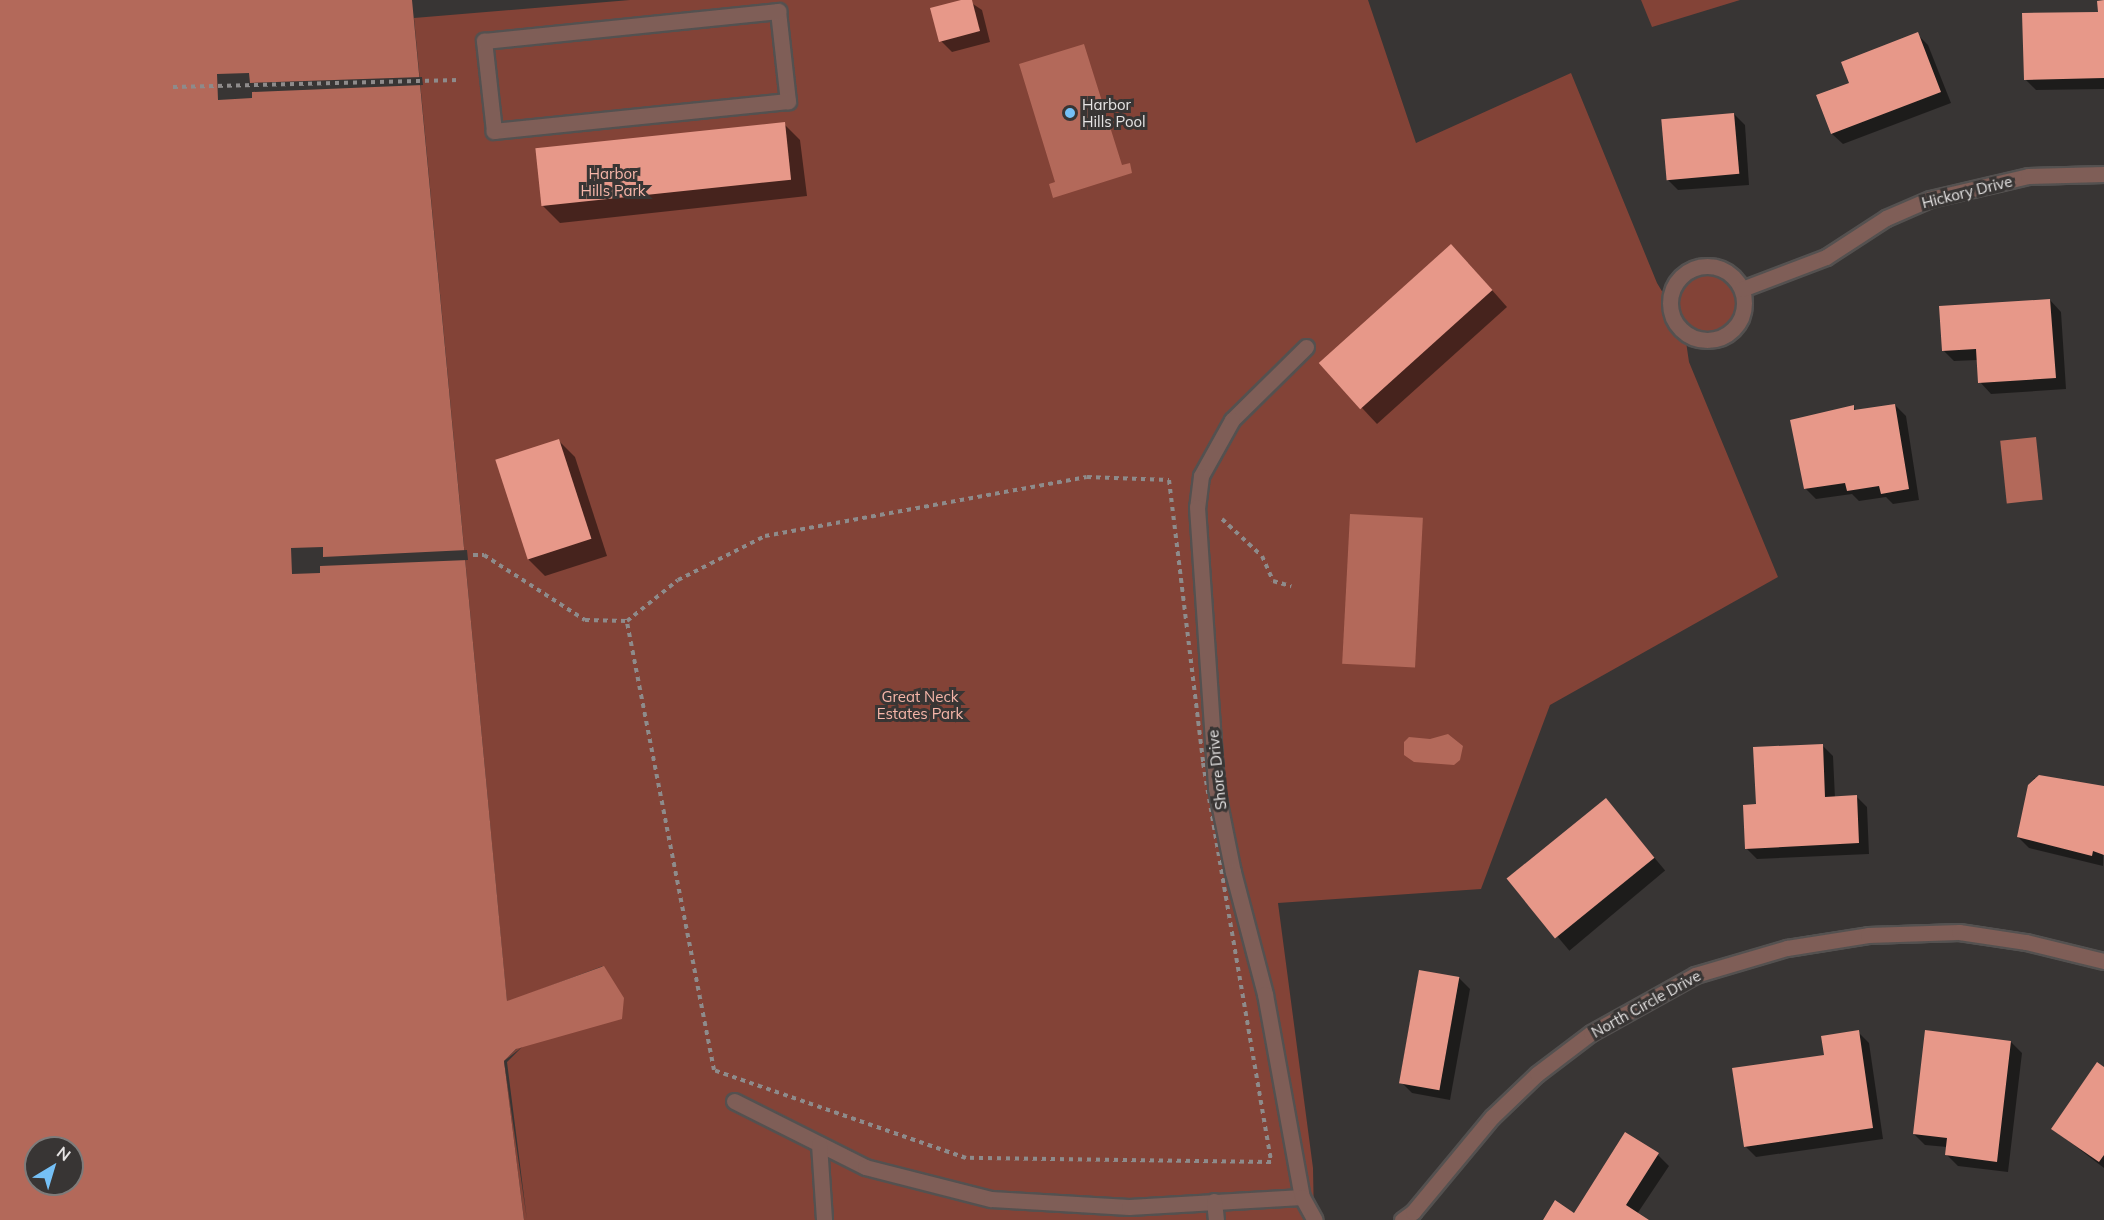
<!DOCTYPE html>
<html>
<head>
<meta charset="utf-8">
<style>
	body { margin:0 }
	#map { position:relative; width:2104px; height:1220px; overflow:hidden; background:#383534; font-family:Mulish,sans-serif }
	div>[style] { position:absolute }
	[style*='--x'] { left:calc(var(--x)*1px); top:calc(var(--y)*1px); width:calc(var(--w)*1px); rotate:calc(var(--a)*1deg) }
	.green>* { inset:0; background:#834337 }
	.round { border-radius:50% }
	.water>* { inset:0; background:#b3695a; transform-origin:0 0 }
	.pier>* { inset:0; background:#383534 }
	.shadow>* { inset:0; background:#0007; transform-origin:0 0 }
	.building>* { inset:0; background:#e79889; transform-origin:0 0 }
	.path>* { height:4px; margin-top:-2px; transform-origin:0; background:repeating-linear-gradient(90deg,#8e8b8b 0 4.5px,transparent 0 9px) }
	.roads { filter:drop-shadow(2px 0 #545150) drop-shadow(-2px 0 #545150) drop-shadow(0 2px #545150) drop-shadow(0 -2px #545150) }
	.service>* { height:15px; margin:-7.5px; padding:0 7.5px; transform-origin:7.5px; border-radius:7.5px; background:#7f5e57 }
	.minor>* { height:15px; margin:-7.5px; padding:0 7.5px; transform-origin:7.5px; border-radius:7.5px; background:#7f5e57 }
	.minor>.ring { margin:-7.5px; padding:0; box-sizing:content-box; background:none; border:15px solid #7f5e57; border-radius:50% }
	.dots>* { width:16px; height:16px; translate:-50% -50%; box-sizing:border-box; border:3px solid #383534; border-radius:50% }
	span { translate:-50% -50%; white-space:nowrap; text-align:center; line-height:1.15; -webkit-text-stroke:6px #383534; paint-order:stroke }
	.poi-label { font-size:15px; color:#e6e4e4 }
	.left { translate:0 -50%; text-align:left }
	.park-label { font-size:15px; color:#f6b6a9 }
	.street-label { font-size:15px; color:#e6e4e4 }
	.north { position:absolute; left:24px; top:1136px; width:60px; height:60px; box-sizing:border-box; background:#383534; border:2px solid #7e7b7a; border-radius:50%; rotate:38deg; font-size:16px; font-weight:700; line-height:24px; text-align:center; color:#e6e4e4 }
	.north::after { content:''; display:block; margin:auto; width:21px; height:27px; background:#75c0f6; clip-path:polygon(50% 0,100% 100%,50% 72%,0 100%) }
</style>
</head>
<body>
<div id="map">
	<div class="green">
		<div style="clip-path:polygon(630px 0,1368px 0,1416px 143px,1571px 73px,1657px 283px,1684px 328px,1689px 362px,1778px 577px,1550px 705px,1481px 889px,1278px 903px,1313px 1168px,1314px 1220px,524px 1220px,504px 1061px,603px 966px,507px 1002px,414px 18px)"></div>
		<div style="clip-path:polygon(1641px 0,1740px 0,1652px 27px)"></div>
		<div class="round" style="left:1676px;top:271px;width:62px;height:62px"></div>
	</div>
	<div class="water">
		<div style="clip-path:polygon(evenodd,0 0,412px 0,507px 1001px,604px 966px,624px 998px,622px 1019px,516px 1049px,504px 1061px,524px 1220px,0 1220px,0 0,36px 1148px,72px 1148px,72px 1184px,36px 1184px,36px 1148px)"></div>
		<div style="clip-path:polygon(1084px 44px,1122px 165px,1130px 163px,1132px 173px,1053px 198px,1049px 184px,1055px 182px,1019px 64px)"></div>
		<div style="left:2036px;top:437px;width:63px;height:36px;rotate:84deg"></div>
		<div style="left:1350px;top:514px;width:73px;height:150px;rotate:3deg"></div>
		<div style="clip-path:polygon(1448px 734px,1463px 746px,1460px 760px,1454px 765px,1414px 762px,1404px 755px,1404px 742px,1409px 737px,1430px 739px)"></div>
	</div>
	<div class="pier">
		<div style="clip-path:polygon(249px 73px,250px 83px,422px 77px,423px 85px,252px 92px,252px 98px,218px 100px,217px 74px)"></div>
		<div style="clip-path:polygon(323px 547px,323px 557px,467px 550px,468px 560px,320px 566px,320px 573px,292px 574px,291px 548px)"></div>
		<div style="clip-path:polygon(522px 1047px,507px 1062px,527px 1220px,504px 1061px)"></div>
	</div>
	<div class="shadow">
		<div style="clip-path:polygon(967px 0,982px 10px,990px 42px,952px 52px,941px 41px)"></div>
		<div style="clip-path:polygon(2104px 2px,2104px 89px,2036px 90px,2025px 79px,2100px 13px)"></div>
		<div style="clip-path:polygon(1917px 34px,1928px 45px,1951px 103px,1843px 144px,1832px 134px,1851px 84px)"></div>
		<div style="clip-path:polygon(1734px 114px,1745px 125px,1749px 185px,1678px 190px,1667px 179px)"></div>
		<div style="clip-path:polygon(784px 124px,800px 140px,807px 196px,560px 223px,543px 206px)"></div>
		<div style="clip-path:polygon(1468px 263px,1507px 307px,1377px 424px,1320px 363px)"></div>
		<div style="clip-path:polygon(2050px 300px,2061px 312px,2066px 389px,1991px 394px,1980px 382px,1978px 360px,1954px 361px,1943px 350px)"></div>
		<div style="clip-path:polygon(1895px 405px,1906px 416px,1919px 500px,1893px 504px,1886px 497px,1859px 501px,1852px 494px,1816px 499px,1805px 488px,1791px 421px,1853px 407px,1857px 411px)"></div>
		<div style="clip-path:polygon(559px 441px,575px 457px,607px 556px,545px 576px,528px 559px)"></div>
		<div style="clip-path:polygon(1822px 745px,1833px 756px,1835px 798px,1856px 796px,1867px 807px,1869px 854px,1757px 859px,1746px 848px,1757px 805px)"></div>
		<div style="clip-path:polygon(2034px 778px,2104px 788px,2103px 866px,2029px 848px,2018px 837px)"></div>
		<div style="left:1606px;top:800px;width:92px;height:125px;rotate:50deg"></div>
		<div style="clip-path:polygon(1459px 978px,1470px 989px,1450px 1100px,1412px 1093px,1401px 1082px)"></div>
		<div style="clip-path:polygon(1858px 1032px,1869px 1043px,1883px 1139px,1756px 1157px,1745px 1146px,1826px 1056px)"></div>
		<div style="clip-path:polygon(2011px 1042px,2022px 1053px,2008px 1172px,1958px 1166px,1947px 1155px,1947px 1147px,1925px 1145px,1914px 1134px)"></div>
		<div style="clip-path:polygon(2104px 1069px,2104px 1168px,2053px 1129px)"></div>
		<div style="clip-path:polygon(1658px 1155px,1669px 1166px,1637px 1214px,1647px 1220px,1544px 1220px,1574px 1215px)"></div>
	</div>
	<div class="building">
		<div style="clip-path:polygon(961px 0,972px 0,980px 31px,939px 42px,930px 8px)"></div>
		<div style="clip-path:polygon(2104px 0,2104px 78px,2024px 80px,2022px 13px,2098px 12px,2097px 1px)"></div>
		<div style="clip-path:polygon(1918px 32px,1941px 92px,1831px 134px,1816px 95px,1849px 83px,1841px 62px)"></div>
		<div style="left:1734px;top:113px;width:61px;height:73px;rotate:85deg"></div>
		<div style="left:785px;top:122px;width:58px;height:251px;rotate:84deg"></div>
		<div style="left:1451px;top:244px;width:62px;height:178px;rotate:48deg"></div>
		<div style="clip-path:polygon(2050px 299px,2056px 378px,1978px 383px,1976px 349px,1942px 351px,1939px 306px)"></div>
		<div style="clip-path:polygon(1895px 404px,1909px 489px,1881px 494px,1879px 486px,1847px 491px,1845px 483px,1804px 489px,1790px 420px,1854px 405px,1854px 410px)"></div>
		<div style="left:559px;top:439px;width:105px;height:67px;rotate:72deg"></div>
		<div style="clip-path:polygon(1823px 744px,1825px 797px,1857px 795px,1859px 843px,1745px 849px,1743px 805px,1756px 804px,1753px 747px)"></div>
		<div style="clip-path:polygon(2039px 775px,2104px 786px,2104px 855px,2093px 851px,2092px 856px,2017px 837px,2028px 785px)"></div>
		<div style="left:1606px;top:798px;width:77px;height:128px;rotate:51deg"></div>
		<div style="left:1419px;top:970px;width:41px;height:115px;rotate:10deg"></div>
		<div style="clip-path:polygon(1859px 1030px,1873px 1128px,1744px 1147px,1732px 1068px,1824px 1055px,1821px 1036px)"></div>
		<div style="clip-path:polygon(1925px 1030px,2011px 1041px,1997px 1162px,1945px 1155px,1947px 1138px,1913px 1134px)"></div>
		<div style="clip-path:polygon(2097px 1062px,2104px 1067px,2104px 1155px,2099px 1162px,2051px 1129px)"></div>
		<div style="clip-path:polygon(1625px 1132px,1659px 1153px,1626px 1205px,1649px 1220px,1543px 1220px,1555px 1200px,1574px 1213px)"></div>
	</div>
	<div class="path">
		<div style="--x:173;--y:87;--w:286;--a:-1.4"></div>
		<div style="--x:1087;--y:477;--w:82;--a:2.1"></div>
		<div style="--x:1169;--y:480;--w:285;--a:83.1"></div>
		<div style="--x:1203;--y:763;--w:405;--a:80.3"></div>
		<div style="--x:1271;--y:1162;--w:305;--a:-179.2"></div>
		<div style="--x:966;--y:1158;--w:267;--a:-160.8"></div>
		<div style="--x:714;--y:1070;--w:457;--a:-101"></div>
		<div style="--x:627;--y:621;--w:65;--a:-38.8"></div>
		<div style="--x:678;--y:580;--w:97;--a:-26.8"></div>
		<div style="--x:765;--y:536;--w:327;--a:-10.4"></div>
		<div style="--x:1222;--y:519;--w:54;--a:42.8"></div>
		<div style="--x:1262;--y:556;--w:27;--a:66"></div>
		<div style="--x:1273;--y:581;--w:19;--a:16"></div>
		<div style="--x:473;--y:555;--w:11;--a:0"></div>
		<div style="--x:484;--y:555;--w:120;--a:32.8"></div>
		<div style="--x:585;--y:620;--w:42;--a:1.4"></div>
	</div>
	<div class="roads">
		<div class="service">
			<div style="--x:778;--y:11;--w:91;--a:83.7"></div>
			<div style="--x:788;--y:101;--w:296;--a:174.2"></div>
			<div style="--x:494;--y:131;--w:91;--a:-96.3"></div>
			<div style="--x:484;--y:41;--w:296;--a:-5.8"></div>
			<div style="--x:734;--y:1101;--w:147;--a:26.7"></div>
			<div style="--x:865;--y:1167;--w:130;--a:14.3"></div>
			<div style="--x:991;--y:1199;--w:138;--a:3.3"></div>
			<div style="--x:1129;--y:1207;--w:173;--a:-3.3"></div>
			<div style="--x:819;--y:1144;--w:76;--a:86.2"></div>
			<div style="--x:1214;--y:1201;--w:19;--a:84"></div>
		</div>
		<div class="minor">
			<div class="ring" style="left:1670px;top:266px;width:59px;height:59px"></div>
			<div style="--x:1742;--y:289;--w:90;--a:-20.9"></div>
			<div style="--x:1826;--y:257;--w:72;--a:-33"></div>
			<div style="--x:1886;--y:218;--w:48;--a:-23.4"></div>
			<div style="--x:1930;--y:199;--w:101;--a:-13.2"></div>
			<div style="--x:2028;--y:176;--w:76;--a:-1.5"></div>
			<div style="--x:1306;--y:347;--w:104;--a:135.4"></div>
			<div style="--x:1232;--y:420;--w:64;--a:119"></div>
			<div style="--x:1201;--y:476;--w:31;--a:97"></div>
			<div style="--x:1197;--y:507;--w:282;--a:86.1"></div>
			<div style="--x:1216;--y:788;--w:86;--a:78.6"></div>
			<div style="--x:1233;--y:872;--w:126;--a:75.3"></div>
			<div style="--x:1265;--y:994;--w:206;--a:79.7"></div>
			<div style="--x:1302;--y:1197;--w:26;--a:61"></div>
			<div style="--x:1402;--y:1220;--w:14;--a:-36"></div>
			<div style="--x:1413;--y:1212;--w:124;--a:-50.3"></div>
			<div style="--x:1492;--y:1117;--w:62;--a:-43.7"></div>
			<div style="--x:1537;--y:1074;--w:68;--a:-37.2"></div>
			<div style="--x:1591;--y:1033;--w:119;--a:-29.1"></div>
			<div style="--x:1695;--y:975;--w:96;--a:-16.4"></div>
			<div style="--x:1787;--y:948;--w:82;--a:-9.1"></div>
			<div style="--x:1868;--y:935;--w:91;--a:-1.9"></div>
			<div style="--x:1959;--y:932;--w:68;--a:8.5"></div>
			<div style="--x:2026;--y:942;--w:80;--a:13.7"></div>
		</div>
	</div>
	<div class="dots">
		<div style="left:1070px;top:113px;background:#75c0f6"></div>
	</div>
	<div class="poi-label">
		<span class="left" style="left:1082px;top:113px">Harbor<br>Hills Pool</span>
	</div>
	<div class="park-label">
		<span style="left:613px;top:182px">Harbor<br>Hills Park</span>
		<span style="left:920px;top:705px">Great Neck<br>Estates Park</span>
	</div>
	<div class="street-label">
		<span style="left:1967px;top:192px;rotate:-14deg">Hickory Drive</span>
		<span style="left:1217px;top:770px;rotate:-96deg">Shore Drive</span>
		<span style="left:1646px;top:1004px;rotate:-29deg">North Circle Drive</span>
	</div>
	<div class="north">N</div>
</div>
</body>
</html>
